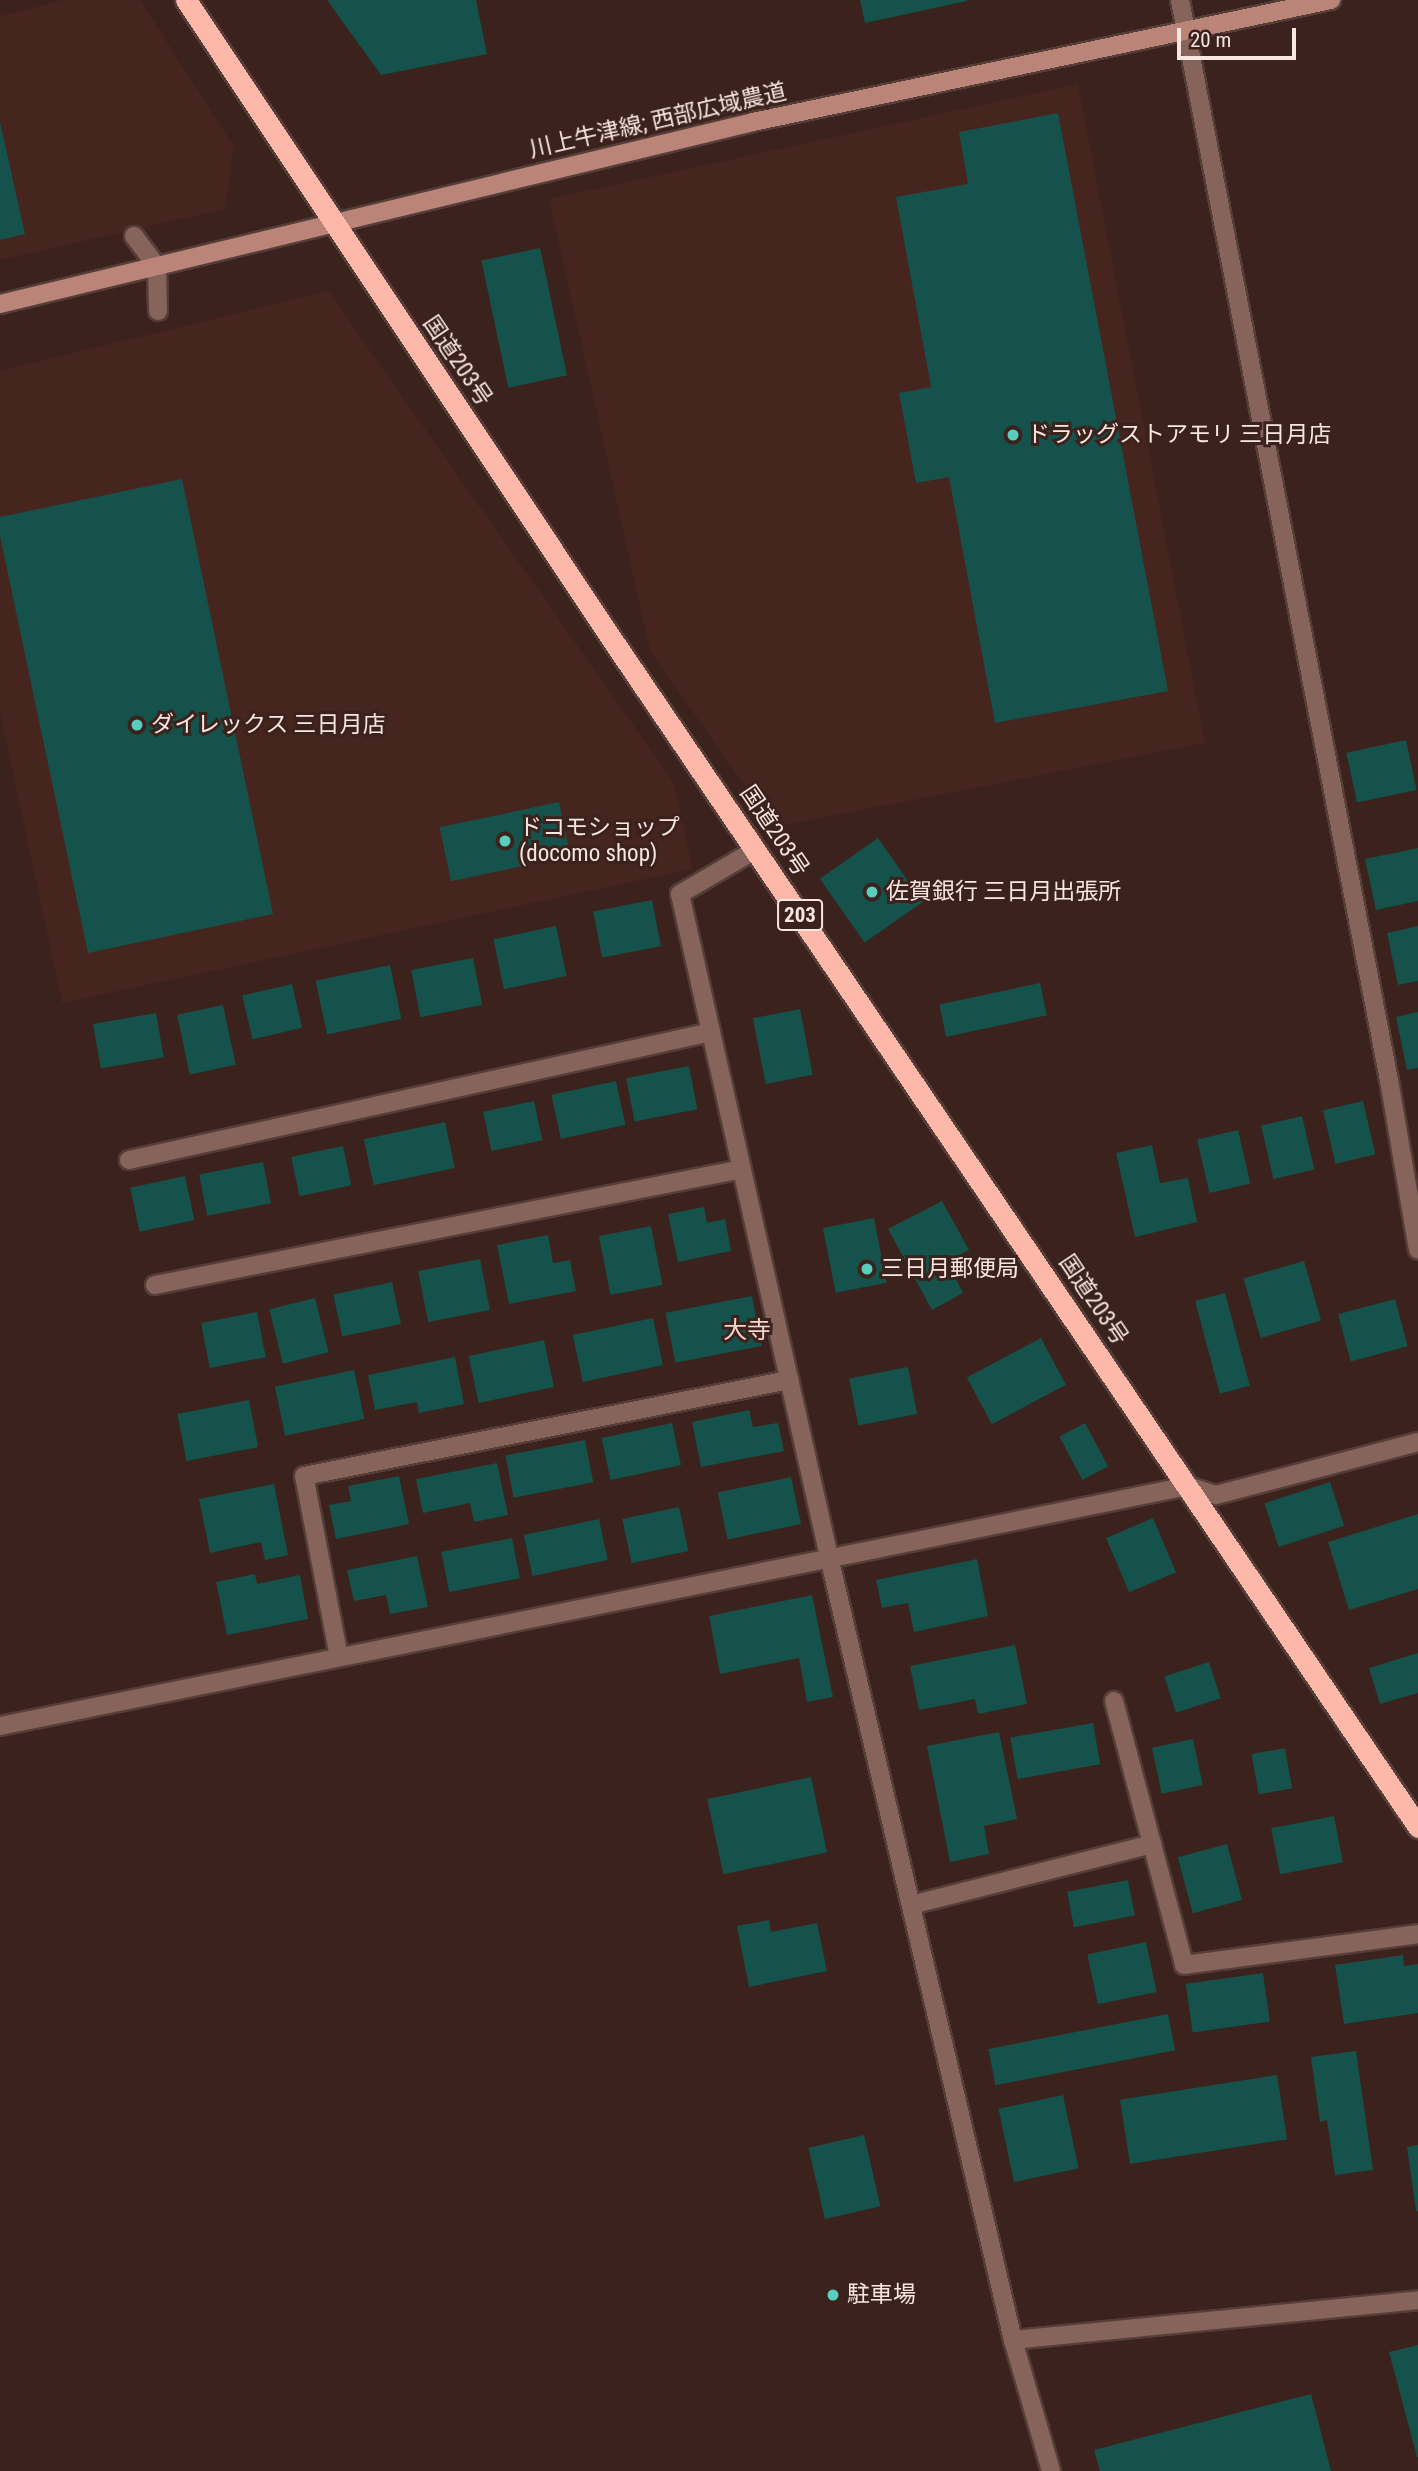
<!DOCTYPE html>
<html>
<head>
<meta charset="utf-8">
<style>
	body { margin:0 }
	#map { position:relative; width:1418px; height:2471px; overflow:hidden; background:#3b221c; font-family:"Roboto Condensed","Noto Sans JP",sans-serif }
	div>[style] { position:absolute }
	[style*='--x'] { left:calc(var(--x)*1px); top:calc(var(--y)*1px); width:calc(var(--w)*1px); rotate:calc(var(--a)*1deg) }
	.built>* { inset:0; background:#46251e }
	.building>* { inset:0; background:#15524b; transform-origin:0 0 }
	.roads { filter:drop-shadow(2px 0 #553d38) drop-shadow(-2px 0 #553d38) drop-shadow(0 2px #553d38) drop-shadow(0 -2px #553d38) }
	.street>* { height:18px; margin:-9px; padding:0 9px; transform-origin:9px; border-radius:9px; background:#86645c }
	.secondary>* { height:18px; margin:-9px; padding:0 9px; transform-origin:9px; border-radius:9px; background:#ba8478 }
	.highway>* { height:21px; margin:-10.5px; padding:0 10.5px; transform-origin:10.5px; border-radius:10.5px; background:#fdb8aa }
	.dots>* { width:19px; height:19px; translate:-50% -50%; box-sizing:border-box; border:4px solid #3b221c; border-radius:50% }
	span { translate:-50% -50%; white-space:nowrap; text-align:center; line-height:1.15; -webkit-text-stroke:6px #3b221c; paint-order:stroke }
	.shield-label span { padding:2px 5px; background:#3b221c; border:2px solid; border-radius:5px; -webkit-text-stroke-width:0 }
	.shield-label { font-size:21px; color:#f8e6e1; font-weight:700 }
	.street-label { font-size:23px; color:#f8e6e1 }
	.poi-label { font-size:23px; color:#f8e6e1 }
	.left { translate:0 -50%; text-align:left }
	.neighbourhood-label { font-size:24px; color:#f6d3cb }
	.scale { position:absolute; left:1177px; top:28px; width:119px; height:32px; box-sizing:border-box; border:4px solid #f8e6e1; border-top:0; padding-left:9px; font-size:21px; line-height:24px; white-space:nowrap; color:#f8e6e1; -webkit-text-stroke:5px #3b221c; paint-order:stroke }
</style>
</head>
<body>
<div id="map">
	<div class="built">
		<div style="clip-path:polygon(63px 0,140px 0,234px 147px,225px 209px,0 260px,0 16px)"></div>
		<div style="clip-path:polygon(1078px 84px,1205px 743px,774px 827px,650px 651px,549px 199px)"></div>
		<div style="clip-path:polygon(328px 291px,674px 783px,693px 869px,62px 1003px,0 712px,0 371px)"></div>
	</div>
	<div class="building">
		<div style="clip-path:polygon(327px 0,476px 0,487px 54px,381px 75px)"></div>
		<div style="clip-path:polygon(860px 0,967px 0,967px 1px,865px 23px)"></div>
		<div style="clip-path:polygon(1058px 113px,1168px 691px,995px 723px,949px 477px,916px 483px,899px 393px,931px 387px,896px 197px,968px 184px,959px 132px)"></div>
		<div style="clip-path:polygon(0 122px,25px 234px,0 240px)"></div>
		<div style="left:540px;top:248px;width:130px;height:60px;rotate:78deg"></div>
		<div style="clip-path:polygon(182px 479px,273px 914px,88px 953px,0 536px,0 517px)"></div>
		<div style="left:1406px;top:740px;width:51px;height:61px;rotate:78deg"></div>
		<div style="left:559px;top:802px;width:55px;height:122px;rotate:78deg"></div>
		<div style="left:878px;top:838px;width:78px;height:71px;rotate:55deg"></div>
		<div style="clip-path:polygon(1418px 848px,1418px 901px,1376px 910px,1365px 859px)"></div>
		<div style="left:652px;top:900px;width:47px;height:60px;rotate:79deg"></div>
		<div style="left:556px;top:926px;width:51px;height:64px;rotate:78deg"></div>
		<div style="clip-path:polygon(1418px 926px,1418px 981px,1398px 985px,1387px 933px)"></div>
		<div style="left:473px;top:958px;width:48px;height:63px;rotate:79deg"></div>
		<div style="left:390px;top:965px;width:55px;height:76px;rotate:78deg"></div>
		<div style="left:1040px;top:983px;width:33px;height:103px;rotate:78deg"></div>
		<div style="left:292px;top:984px;width:45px;height:51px;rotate:77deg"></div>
		<div style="left:223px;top:1005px;width:61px;height:47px;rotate:78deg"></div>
		<div style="left:800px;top:1009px;width:67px;height:48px;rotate:79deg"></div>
		<div style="clip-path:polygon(1418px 1012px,1418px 1068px,1407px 1070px,1396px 1017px)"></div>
		<div style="left:156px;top:1013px;width:45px;height:64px;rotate:80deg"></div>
		<div style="left:689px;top:1066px;width:44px;height:64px;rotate:79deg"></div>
		<div style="left:616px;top:1081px;width:45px;height:66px;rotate:78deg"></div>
		<div style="left:534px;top:1101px;width:40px;height:52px;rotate:78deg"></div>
		<div style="left:1363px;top:1101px;width:55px;height:41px;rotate:77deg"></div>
		<div style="left:1302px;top:1116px;width:55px;height:42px;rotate:77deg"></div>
		<div style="left:445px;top:1122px;width:47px;height:83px;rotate:78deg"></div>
		<div style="left:1238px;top:1130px;width:55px;height:42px;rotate:77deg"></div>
		<div style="clip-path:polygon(1152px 1145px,1160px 1183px,1188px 1178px,1197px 1222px,1135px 1237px,1116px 1153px)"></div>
		<div style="left:343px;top:1146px;width:40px;height:53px;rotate:78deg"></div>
		<div style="left:263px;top:1162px;width:42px;height:65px;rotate:79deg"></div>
		<div style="left:185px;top:1176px;width:45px;height:56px;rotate:78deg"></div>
		<div style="clip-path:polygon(942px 1201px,969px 1250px,947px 1262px,963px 1293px,932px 1310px,888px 1229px)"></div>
		<div style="clip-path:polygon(704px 1207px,707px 1223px,725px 1219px,731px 1251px,678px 1262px,668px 1214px)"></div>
		<div style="left:874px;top:1218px;width:66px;height:52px;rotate:79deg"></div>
		<div style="left:651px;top:1226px;width:60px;height:53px;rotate:79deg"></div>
		<div style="clip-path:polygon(548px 1235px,553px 1263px,570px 1260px,576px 1291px,509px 1304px,497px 1245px)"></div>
		<div style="left:480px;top:1259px;width:52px;height:63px;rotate:79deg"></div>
		<div style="left:1304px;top:1261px;width:62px;height:63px;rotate:74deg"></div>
		<div style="left:392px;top:1282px;width:43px;height:60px;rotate:78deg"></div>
		<div style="left:1225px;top:1293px;width:96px;height:31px;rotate:75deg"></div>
		<div style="left:752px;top:1296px;width:51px;height:88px;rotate:79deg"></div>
		<div style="left:315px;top:1298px;width:56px;height:47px;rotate:76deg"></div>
		<div style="left:1395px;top:1299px;width:49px;height:59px;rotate:75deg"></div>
		<div style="left:257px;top:1312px;width:46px;height:57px;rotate:79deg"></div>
		<div style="left:653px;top:1318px;width:48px;height:82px;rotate:78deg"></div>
		<div style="left:1041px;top:1338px;width:53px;height:84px;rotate:62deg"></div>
		<div style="left:544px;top:1340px;width:48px;height:77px;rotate:78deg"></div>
		<div style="clip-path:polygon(455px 1357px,464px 1404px,419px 1413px,417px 1402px,375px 1410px,368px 1375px)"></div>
		<div style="left:908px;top:1367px;width:48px;height:60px;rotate:79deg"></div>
		<div style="left:354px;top:1370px;width:50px;height:81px;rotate:78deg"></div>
		<div style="left:249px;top:1400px;width:48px;height:73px;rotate:79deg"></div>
		<div style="clip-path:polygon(749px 1410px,753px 1427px,778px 1423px,784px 1451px,701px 1467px,692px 1422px)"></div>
		<div style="left:672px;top:1423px;width:43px;height:72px;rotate:78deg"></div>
		<div style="left:1085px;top:1423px;width:49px;height:29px;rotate:62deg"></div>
		<div style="left:585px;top:1440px;width:43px;height:81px;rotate:79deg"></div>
		<div style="clip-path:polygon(497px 1463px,508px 1515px,474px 1522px,470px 1503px,423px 1513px,416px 1479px)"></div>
		<div style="clip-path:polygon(399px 1476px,409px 1524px,336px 1539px,329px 1505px,351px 1501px,348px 1486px)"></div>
		<div style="left:791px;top:1477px;width:48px;height:75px;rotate:78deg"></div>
		<div style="left:1330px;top:1482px;width:46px;height:69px;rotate:72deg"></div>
		<div style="clip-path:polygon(274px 1484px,288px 1555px,265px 1560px,261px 1542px,210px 1553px,199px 1499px)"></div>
		<div style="left:679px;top:1507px;width:45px;height:58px;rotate:78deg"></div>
		<div style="clip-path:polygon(1418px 1514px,1418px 1589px,1349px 1610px,1328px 1542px)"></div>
		<div style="left:1153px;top:1518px;width:59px;height:51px;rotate:67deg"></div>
		<div style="left:599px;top:1519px;width:42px;height:77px;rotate:78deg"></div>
		<div style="left:512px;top:1538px;width:41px;height:72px;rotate:79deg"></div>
		<div style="clip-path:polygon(417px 1556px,428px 1607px,390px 1614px,386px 1595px,354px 1601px,347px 1570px)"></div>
		<div style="clip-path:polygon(977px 1559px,988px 1616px,914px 1632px,908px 1603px,882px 1608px,876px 1580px)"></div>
		<div style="clip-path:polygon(255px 1574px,257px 1584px,300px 1575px,308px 1619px,227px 1635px,216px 1582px)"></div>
		<div style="clip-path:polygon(812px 1595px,833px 1697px,807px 1702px,799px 1658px,720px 1674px,709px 1616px)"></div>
		<div style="clip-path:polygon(1015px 1645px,1027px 1704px,978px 1714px,975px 1699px,919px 1710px,910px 1666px)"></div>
		<div style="clip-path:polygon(1418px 1653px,1418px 1693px,1380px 1704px,1369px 1668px)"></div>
		<div style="left:1209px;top:1662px;width:38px;height:47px;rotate:72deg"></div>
		<div style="left:1093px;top:1723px;width:42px;height:84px;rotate:80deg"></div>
		<div style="clip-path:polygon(999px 1732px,1017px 1819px,984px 1826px,989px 1854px,950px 1862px,927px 1746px)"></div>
		<div style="left:1193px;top:1739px;width:47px;height:42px;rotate:78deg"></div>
		<div style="left:1285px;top:1748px;width:41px;height:34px;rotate:80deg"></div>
		<div style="left:811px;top:1777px;width:77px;height:106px;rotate:78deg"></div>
		<div style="left:1334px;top:1816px;width:47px;height:64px;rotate:79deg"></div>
		<div style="left:1227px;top:1844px;width:58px;height:51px;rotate:75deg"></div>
		<div style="left:1128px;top:1880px;width:36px;height:62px;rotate:79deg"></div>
		<div style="clip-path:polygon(769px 1920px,771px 1932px,817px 1923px,827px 1971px,749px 1987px,737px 1926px)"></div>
		<div style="left:1146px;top:1942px;width:51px;height:60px;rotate:78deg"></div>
		<div style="clip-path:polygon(1403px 1955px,1404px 1966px,1418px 1964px,1418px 2013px,1344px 2024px,1335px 1965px)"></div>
		<div style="left:1263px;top:1973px;width:49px;height:78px;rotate:82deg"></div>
		<div style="left:1168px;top:2014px;width:37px;height:183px;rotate:79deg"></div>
		<div style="clip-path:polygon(1356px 2051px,1373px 2170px,1335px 2175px,1327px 2120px,1320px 2122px,1311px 2057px)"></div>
		<div style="left:1277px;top:2075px;width:65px;height:159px;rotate:81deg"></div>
		<div style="left:1063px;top:2095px;width:75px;height:66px;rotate:78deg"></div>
		<div style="left:864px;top:2135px;width:73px;height:57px;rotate:77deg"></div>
		<div style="clip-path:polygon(1418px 2145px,1418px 2211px,1416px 2211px,1407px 2147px)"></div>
		<div style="clip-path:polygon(1418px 2345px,1418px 2457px,1417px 2457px,1389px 2352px)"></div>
		<div style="clip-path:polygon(1311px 2394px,1331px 2471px,1100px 2471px,1094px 2450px)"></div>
	</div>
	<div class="roads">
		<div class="street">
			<div style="--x:1180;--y:0;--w:1100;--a:79.05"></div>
			<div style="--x:1389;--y:1080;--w:172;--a:80.3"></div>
			<div style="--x:134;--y:236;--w:38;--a:53"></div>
			<div style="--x:157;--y:266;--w:45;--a:88.7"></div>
			<div style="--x:755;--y:850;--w:87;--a:149.6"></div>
			<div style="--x:680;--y:894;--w:680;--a:77.33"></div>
			<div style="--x:829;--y:1557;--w:804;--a:76.78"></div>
			<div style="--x:1013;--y:2340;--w:136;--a:73.8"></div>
			<div style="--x:129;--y:1160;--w:596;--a:-12.4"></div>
			<div style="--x:155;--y:1285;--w:598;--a:-11.18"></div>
			<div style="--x:339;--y:1657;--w:184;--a:-100.9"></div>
			<div style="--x:304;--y:1476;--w:495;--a:-11.2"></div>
			<div style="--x:1114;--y:1701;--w:273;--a:75.1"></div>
			<div style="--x:1184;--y:1965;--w:236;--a:-7.5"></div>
			<div style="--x:0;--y:1726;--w:1212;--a:-11.42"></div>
			<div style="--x:1188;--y:1486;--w:29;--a:18"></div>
			<div style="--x:1216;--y:1495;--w:209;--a:-14.7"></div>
			<div style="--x:911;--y:1905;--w:249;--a:-14.2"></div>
			<div style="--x:1013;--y:2340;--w:407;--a:-5.6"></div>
		</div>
		<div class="secondary">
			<div style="--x:0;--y:304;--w:775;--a:-13.59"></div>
			<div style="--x:753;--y:122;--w:591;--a:-11.92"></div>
		</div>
		<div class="highway">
			<div style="--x:186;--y:0;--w:767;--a:56.33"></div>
			<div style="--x:611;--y:638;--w:1437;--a:55.83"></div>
		</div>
	</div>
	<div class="dots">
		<div style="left:1013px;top:435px;background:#59cebf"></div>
		<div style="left:137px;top:725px;background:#59cebf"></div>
		<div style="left:505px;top:841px;background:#59cebf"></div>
		<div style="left:872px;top:892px;background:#59cebf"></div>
		<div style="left:867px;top:1269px;background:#59cebf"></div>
		<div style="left:833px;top:2295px;background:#59cebf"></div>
	</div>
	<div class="shield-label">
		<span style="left:800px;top:915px">203</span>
	</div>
	<div class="street-label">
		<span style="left:658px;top:121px;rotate:-13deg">川上牛津線; 西部広域農道</span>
		<span style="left:457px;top:361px;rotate:56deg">国道203号</span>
		<span style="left:774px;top:831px;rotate:56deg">国道203号</span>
		<span style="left:1093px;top:1300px;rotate:56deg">国道203号</span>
	</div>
	<div class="poi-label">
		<span class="left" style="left:1027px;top:435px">ドラッグストアモリ 三日月店</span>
		<span class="left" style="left:151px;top:725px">ダイレックス 三日月店</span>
		<span class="left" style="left:519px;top:841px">ドコモショップ<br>(docomo shop)</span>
		<span class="left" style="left:886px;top:892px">佐賀銀行 三日月出張所</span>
		<span class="left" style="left:881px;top:1269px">三日月郵便局</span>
		<span class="left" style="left:847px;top:2295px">駐車場</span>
	</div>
	<div class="neighbourhood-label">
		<span style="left:747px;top:1331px">大寺</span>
	</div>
	<div class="scale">20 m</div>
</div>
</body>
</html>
